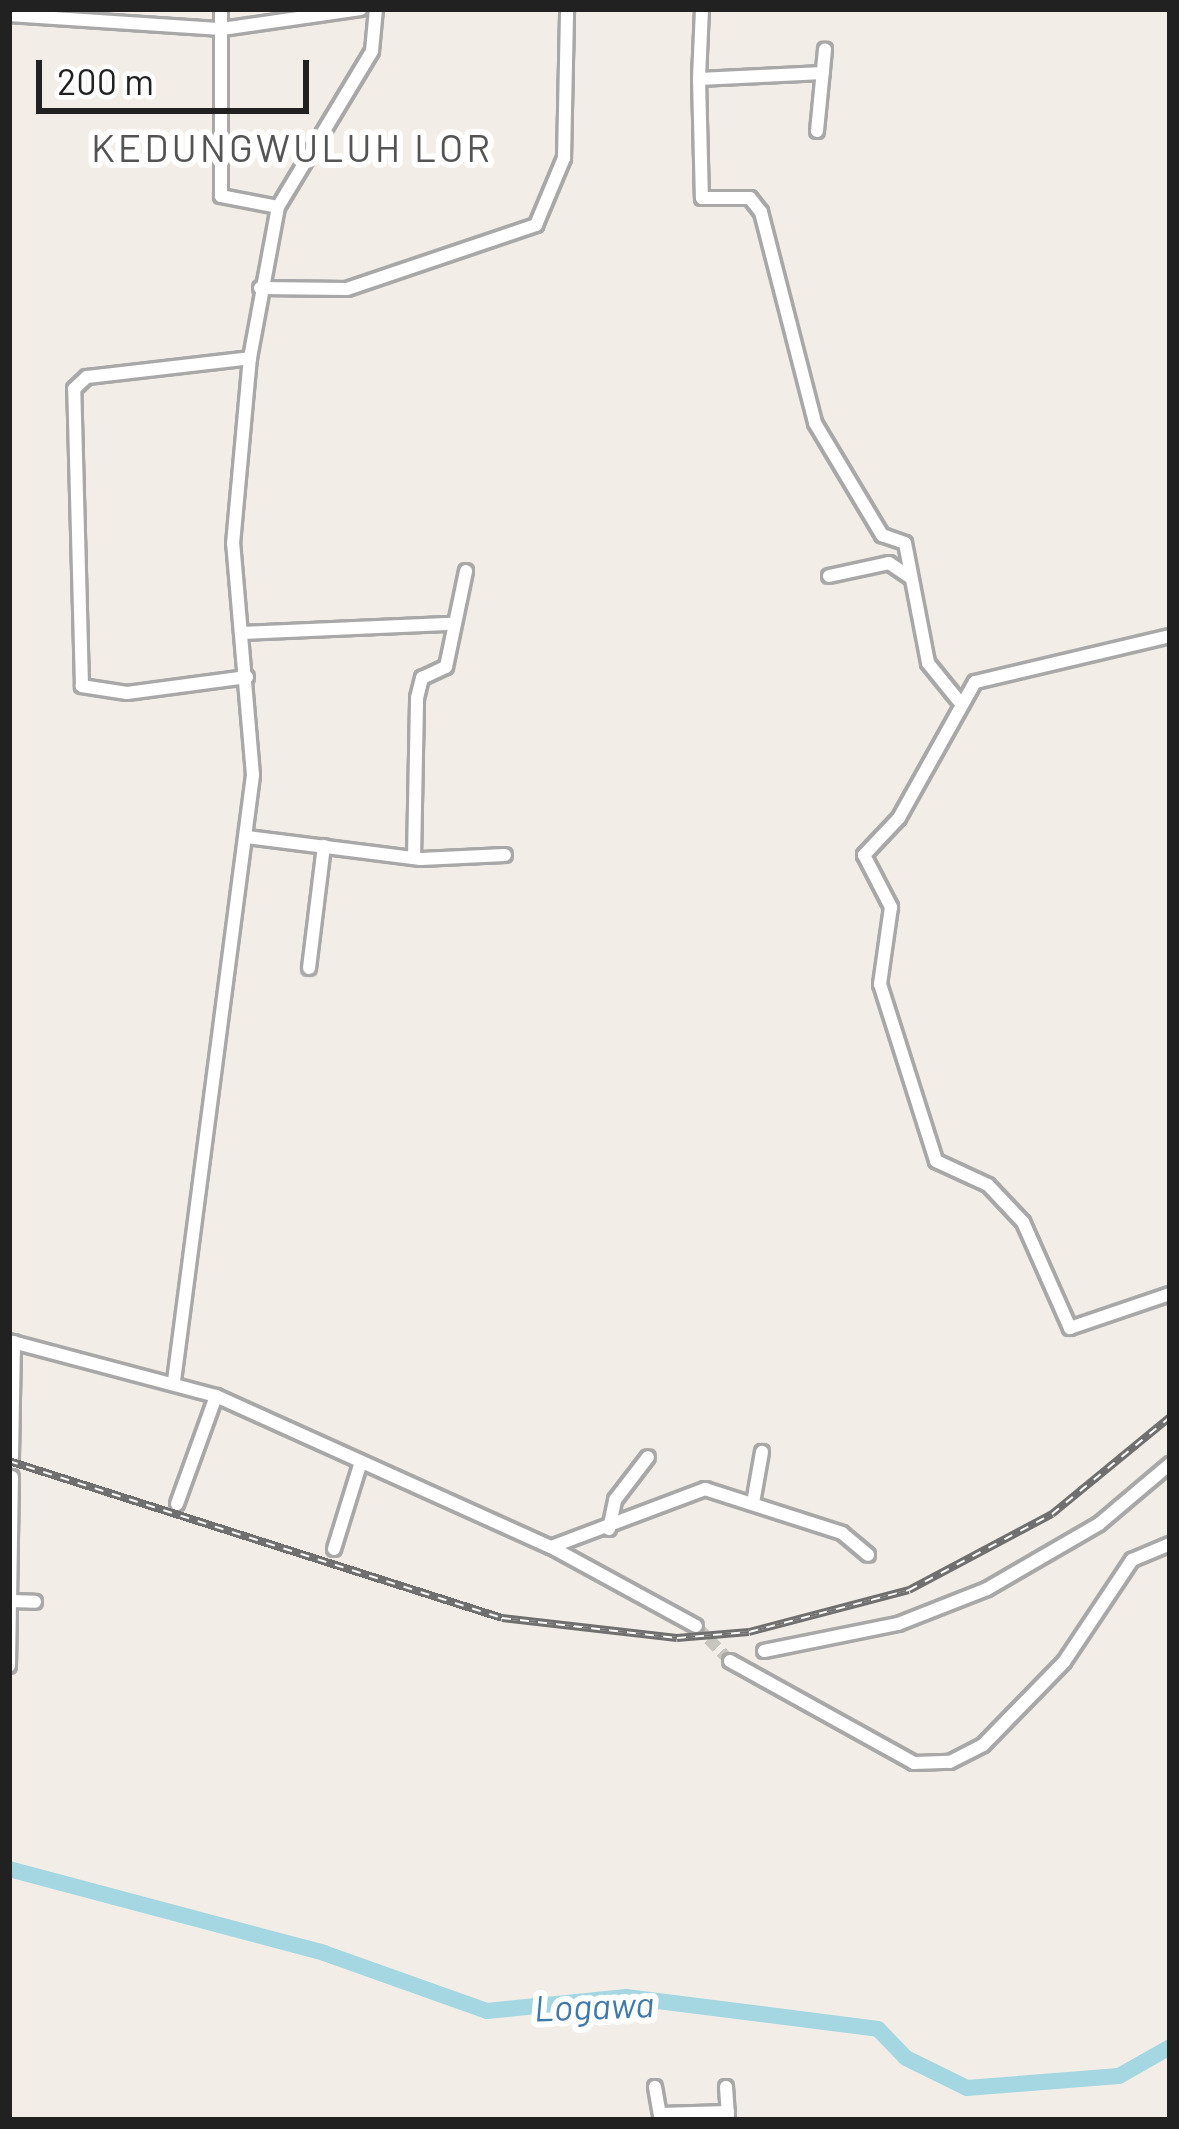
<!DOCTYPE html>
<html>
<head>
<meta charset="utf-8">
<style>
	body { margin:0 }
	#map { position:relative; width:1179px; height:2129px; overflow:hidden; background:#f2eee7; font-family:Barlow,sans-serif }
	div>[style] { position:absolute }
	[style*='--x'] { left:calc(var(--x)*1px); top:calc(var(--y)*1px); width:calc(var(--w)*1px); rotate:calc(var(--a)*1deg) }
	.river>* { height:16px; margin:-8px; padding:0 8px; transform-origin:8px; border-radius:8px; background:#a4d7e2 }
	.minor-tunnel>* { height:12px; margin-top:-6px; transform-origin:0; background:repeating-linear-gradient(90deg,#c8c5bf 0 12px,transparent 0 18px) }
	.roads { filter:drop-shadow(3px 0 #a8a8a8) drop-shadow(-3px 0 #a8a8a8) drop-shadow(0 3px #a8a8a8) drop-shadow(0 -3px #a8a8a8) }
	.minor>* { height:12px; margin:-6px; padding:0 6px; transform-origin:6px; border-radius:6px; background:#fff }
	.rail>* { height:8px; margin-top:-4px; transform-origin:0; background:repeating-linear-gradient(90deg,#fff 0 9px,#6f6f6f 0 18px); box-sizing:border-box; border-block:3px solid #6f6f6f }
	span { translate:-50% -50%; white-space:nowrap; text-align:center; line-height:1.15; -webkit-text-stroke:12px #fff; paint-order:stroke }
	.water-label { font-size:36px; color:#4079a8; font-style:italic }
	.quarter-label { font-size:39px; color:#545454; letter-spacing:3px }
	.frame { position:absolute; inset:0; border:12px solid #212121; pointer-events:none }
	.scale { position:absolute; left:36px; top:60px; width:273px; height:54px; box-sizing:border-box; border:6px solid #212121; border-top:0; padding-left:15px; font-size:36px; line-height:42px; white-space:nowrap; color:#212121; -webkit-text-stroke:9px #fff; paint-order:stroke }
</style>
</head>
<body>
<div id="map">
	<div class="river">
		<div style="--x:9;--y:1869;--w:326;--a:14.9"></div>
		<div style="--x:324;--y:1953;--w:173;--a:19.6"></div>
		<div style="--x:487;--y:2011;--w:140;--a:-5.8"></div>
		<div style="--x:626;--y:1997;--w:254;--a:7.2"></div>
		<div style="--x:878;--y:2029;--w:40;--a:46"></div>
		<div style="--x:906;--y:2058;--w:68;--a:26.2"></div>
		<div style="--x:967;--y:2088;--w:152;--a:-4.5"></div>
		<div style="--x:1119;--y:2076;--w:59;--a:-29.6"></div>
	</div>
	<div class="minor-tunnel">
		<div style="--x:696;--y:1626;--w:49;--a:45.8"></div>
	</div>
	<div class="roads">
		<div class="minor">
			<div style="--x:221;--y:9;--w:187;--a:90"></div>
			<div style="--x:221;--y:196;--w:58;--a:10.9"></div>
			<div style="--x:702;--y:9;--w:70;--a:92.5"></div>
			<div style="--x:699;--y:79;--w:124;--a:-2.8"></div>
			<div style="--x:9;--y:15;--w:213;--a:3.8"></div>
			<div style="--x:222;--y:29;--w:140;--a:-8.2"></div>
			<div style="--x:699;--y:79;--w:119;--a:88.6"></div>
			<div style="--x:702;--y:198;--w:48;--a:0"></div>
			<div style="--x:750;--y:198;--w:18;--a:52"></div>
			<div style="--x:761;--y:212;--w:218;--a:75.6"></div>
			<div style="--x:815;--y:423;--w:131;--a:59.1"></div>
			<div style="--x:882;--y:535;--w:24;--a:19"></div>
			<div style="--x:905;--y:543;--w:122;--a:79.1"></div>
			<div style="--x:928;--y:663;--w:48;--a:51"></div>
			<div style="--x:817;--y:131;--w:82;--a:-84.4"></div>
			<div style="--x:260;--y:288;--w:87;--a:0.7"></div>
			<div style="--x:347;--y:289;--w:200;--a:-18.7"></div>
			<div style="--x:536;--y:225;--w:73;--a:-67.3"></div>
			<div style="--x:564;--y:158;--w:149;--a:-88.8"></div>
			<div style="--x:829;--y:576;--w:61;--a:-12.2"></div>
			<div style="--x:889;--y:563;--w:25;--a:34"></div>
			<div style="--x:242;--y:633;--w:210;--a:-2.5"></div>
			<div style="--x:1170;--y:636;--w:200;--a:166.7"></div>
			<div style="--x:975;--y:682;--w:156;--a:119.2"></div>
			<div style="--x:899;--y:818;--w:51;--a:133.4"></div>
			<div style="--x:864;--y:855;--w:59;--a:62.6"></div>
			<div style="--x:891;--y:907;--w:78;--a:98.1"></div>
			<div style="--x:880;--y:984;--w:186;--a:72.4"></div>
			<div style="--x:936;--y:1161;--w:57;--a:24.8"></div>
			<div style="--x:988;--y:1185;--w:51;--a:46.6"></div>
			<div style="--x:1023;--y:1222;--w:116;--a:66.1"></div>
			<div style="--x:1070;--y:1328;--w:106;--a:-18.8"></div>
			<div style="--x:247;--y:677;--w:121;--a:172.4"></div>
			<div style="--x:127;--y:693;--w:46;--a:-171.2"></div>
			<div style="--x:82;--y:686;--w:297;--a:-91.5"></div>
			<div style="--x:74;--y:389;--w:18;--a:-43"></div>
			<div style="--x:87;--y:377;--w:164;--a:-6.6"></div>
			<div style="--x:247;--y:837;--w:175;--a:7.2"></div>
			<div style="--x:421;--y:859;--w:84;--a:-2.7"></div>
			<div style="--x:414;--y:858;--w:160;--a:-88.9"></div>
			<div style="--x:417;--y:698;--w:21;--a:-76"></div>
			<div style="--x:422;--y:678;--w:26;--a:-25"></div>
			<div style="--x:446;--y:667;--w:98;--a:-78.2"></div>
			<div style="--x:309;--y:968;--w:123;--a:-83"></div>
			<div style="--x:9;--y:1341;--w:214;--a:14.9"></div>
			<div style="--x:216;--y:1396;--w:367;--a:24.3"></div>
			<div style="--x:551;--y:1547;--w:165;--a:28.6"></div>
			<div style="--x:174;--y:1381;--w:611;--a:-82.57"></div>
			<div style="--x:253;--y:775;--w:232;--a:-94.9"></div>
			<div style="--x:233;--y:544;--w:187;--a:-84.8"></div>
			<div style="--x:250;--y:358;--w:154;--a:-79.5"></div>
			<div style="--x:278;--y:207;--w:182;--a:-58.9"></div>
			<div style="--x:372;--y:51;--w:42;--a:-84.6"></div>
			<div style="--x:12;--y:1457;--w:115;--a:-89"></div>
			<div style="--x:753;--y:1503;--w:52;--a:-80"></div>
			<div style="--x:177;--y:1504;--w:115;--a:-70.1"></div>
			<div style="--x:609;--y:1529;--w:30;--a:-78"></div>
			<div style="--x:615;--y:1500;--w:54;--a:-52.5"></div>
			<div style="--x:551;--y:1547;--w:165;--a:-20.6"></div>
			<div style="--x:705;--y:1489;--w:144;--a:17.8"></div>
			<div style="--x:842;--y:1533;--w:34;--a:40"></div>
			<div style="--x:334;--y:1549;--w:91;--a:-72.8"></div>
			<div style="--x:12;--y:1601;--w:23;--a:2"></div>
			<div style="--x:764;--y:1651;--w:137;--a:-11.4"></div>
			<div style="--x:898;--y:1624;--w:96;--a:-21.5"></div>
			<div style="--x:987;--y:1589;--w:129;--a:-30.1"></div>
			<div style="--x:1099;--y:1524;--w:93;--a:-40.2"></div>
			<div style="--x:730;--y:1661;--w:210;--a:29"></div>
			<div style="--x:914;--y:1763;--w:36;--a:-2"></div>
			<div style="--x:950;--y:1762;--w:37;--a:-27"></div>
			<div style="--x:983;--y:1745;--w:116;--a:-45.7"></div>
			<div style="--x:1064;--y:1662;--w:123;--a:-56.3"></div>
			<div style="--x:1132;--y:1560;--w:41;--a:-22.8"></div>
			<div style="--x:9;--y:1666;--w:189;--a:-89.1"></div>
			<div style="--x:655;--y:2087;--w:34;--a:80"></div>
			<div style="--x:726;--y:2087;--w:29;--a:86"></div>
			<div style="--x:660;--y:2114;--w:68;--a:-1.7"></div>
		</div>
	</div>
	<div class="rail">
		<div style="--x:9;--y:1461;--w:517;--a:17.66"></div>
		<div style="--x:502;--y:1618;--w:176;--a:6.5"></div>
		<div style="--x:677;--y:1638;--w:72;--a:-4.8"></div>
		<div style="--x:749;--y:1632;--w:165;--a:-14.7"></div>
		<div style="--x:909;--y:1590;--w:162;--a:-28"></div>
		<div style="--x:1052;--y:1514;--w:153;--a:-39.4"></div>
	</div>
	<div class="water-label">
		<span style="left:594px;top:2005px;rotate:-2deg">Logawa</span>
	</div>
	<div class="quarter-label">
		<span style="left:292px;top:147px">KEDUNGWULUH LOR</span>
	</div>
	<div class="frame"></div>
	<div class="scale">200 m</div>
</div>
</body>
</html>
